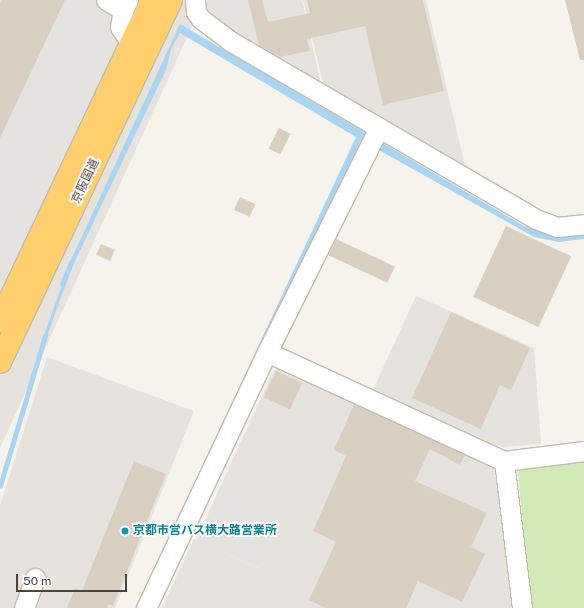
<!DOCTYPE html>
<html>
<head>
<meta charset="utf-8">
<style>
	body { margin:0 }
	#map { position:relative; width:584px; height:608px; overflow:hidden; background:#f6f3ec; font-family:"Public Sans","Noto Sans JP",sans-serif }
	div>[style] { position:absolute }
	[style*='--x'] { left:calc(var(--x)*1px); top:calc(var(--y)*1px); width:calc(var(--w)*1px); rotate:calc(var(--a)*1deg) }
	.industrial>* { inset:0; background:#e6e2dd }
	.green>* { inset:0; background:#d2eab5 }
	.parking>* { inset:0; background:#e5e3e0; transform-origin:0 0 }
	.water>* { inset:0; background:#a9d4f2 }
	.stream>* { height:4.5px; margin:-2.25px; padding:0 2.25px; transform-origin:2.25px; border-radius:2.25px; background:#a9d4f2 }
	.building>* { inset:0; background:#d8cfc1; transform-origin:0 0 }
	.roads { filter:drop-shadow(1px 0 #c2bbae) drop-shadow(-1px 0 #c2bbae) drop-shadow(0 1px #c2bbae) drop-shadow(0 -1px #c2bbae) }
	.minor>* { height:19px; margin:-9.5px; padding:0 9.5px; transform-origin:9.5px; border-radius:9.5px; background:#fff }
	.highway>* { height:22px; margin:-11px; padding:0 11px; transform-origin:11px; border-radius:11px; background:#ffcf6e }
	.dots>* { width:11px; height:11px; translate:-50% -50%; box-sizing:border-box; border:2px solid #fff; border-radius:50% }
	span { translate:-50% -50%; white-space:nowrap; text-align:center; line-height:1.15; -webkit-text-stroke:3.5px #fff; paint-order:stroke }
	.street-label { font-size:12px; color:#4b4439 }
	.culture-label { font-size:12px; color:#0d838f; font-weight:700 }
	.left { translate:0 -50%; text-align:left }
	.scale { position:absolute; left:16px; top:574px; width:111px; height:18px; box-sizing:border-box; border:2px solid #4b4439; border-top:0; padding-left:5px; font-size:12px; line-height:14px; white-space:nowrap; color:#4b4439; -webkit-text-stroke:3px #fff; paint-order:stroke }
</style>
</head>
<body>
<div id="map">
	<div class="industrial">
		<div style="clip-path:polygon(0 0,204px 0,0 448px)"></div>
		<div style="clip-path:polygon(208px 0,302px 0,321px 84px,235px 34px,204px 13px)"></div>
		<div style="clip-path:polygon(303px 0,426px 0,465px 166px,324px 87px)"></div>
		<div style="clip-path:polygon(416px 296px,534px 348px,541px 444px,502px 447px,492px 445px,373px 390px)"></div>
		<div style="clip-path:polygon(47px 357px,194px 411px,115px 608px,0 608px,0 506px)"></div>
		<div style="clip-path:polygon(285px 365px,500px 469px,515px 608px,162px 608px,194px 539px,258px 568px,281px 517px,219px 489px,274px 370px)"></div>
	</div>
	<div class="green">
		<div style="clip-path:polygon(584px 457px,584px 608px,531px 608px,518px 473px,527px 463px)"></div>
	</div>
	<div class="parking">
		<div style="clip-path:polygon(0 0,79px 0,111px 21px,114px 34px,0 278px)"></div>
		<div style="clip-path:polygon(245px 0,257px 46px,216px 23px,205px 12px,209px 1px)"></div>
		<div style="left:219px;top:489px;width:68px;height:56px;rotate:24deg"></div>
	</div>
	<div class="water">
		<div style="clip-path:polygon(180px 24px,524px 226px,555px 235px,584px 232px,584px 239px,559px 242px,534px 237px,361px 140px,141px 608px,136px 608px,356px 137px,180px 33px,171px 49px,166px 70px,73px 265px,45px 341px,42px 341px,71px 260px)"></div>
	</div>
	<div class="stream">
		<div style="--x:62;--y:284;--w:23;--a:-67"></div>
		<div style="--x:0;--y:486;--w:157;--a:-73.3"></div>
	</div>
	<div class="building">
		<div style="clip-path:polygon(2px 0,65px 0,0 138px,0 4px)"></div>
		<div style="clip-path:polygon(248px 0,262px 0,268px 22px,310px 13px,307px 0,423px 0,444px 91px,383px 105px,365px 26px,307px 39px,310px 51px,280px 57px,259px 45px)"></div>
		<div style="clip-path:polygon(565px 0,584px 0,584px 60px,580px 60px)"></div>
		<div style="left:279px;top:128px;width:13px;height:23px;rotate:27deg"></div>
		<div style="left:240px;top:197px;width:17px;height:14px;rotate:25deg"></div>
		<div style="left:506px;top:226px;width:72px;height:78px;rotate:25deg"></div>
		<div style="left:336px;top:239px;width:65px;height:18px;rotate:25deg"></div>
		<div style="left:101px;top:244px;width:15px;height:12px;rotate:23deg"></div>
		<div style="clip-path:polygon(451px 312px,530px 348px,511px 390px,500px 385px,481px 429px,412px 398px)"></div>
		<div style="left:276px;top:371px;width:29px;height:29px;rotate:25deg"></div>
		<div style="clip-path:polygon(354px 404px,465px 455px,460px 465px,430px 449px,415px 481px,487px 513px,471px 547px,485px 554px,462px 602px,418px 581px,406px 608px,326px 608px,309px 600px,336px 542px,313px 531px,346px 456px,334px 450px)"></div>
		<div style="clip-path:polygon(134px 461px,166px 474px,113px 606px,109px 604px,107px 608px,67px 608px,75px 588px,82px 591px)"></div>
	</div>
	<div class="roads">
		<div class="minor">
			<div style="--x:106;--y:0;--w:20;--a:30"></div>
			<div style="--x:128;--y:0;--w:11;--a:117"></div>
			<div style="--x:123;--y:10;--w:17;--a:100"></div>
			<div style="--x:120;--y:27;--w:22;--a:56"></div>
			<div style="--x:195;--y:0;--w:12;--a:85"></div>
			<div style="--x:196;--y:12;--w:9;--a:54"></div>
			<div style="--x:201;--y:19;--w:36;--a:37"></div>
			<div style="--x:230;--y:41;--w:354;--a:30.2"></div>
			<div style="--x:536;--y:219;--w:22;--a:21"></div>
			<div style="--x:557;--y:227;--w:27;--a:-6"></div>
			<div style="--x:267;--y:352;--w:261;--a:24.7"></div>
			<div style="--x:504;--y:461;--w:81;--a:-7.1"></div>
			<div style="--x:504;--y:461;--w:148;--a:83"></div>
			<div style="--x:24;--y:608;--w:32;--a:-70"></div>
			<div style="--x:146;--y:608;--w:283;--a:-64.7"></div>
			<div style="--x:267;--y:352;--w:251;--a:-63.5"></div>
		</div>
		<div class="highway">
			<div style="--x:0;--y:321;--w:355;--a:-64.7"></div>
			<div style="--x:0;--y:362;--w:400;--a:-64.7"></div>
		</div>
	</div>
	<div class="dots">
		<div style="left:125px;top:531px;background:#0f9aa8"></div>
	</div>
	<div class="street-label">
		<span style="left:86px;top:181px;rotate:-65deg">京阪国道</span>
	</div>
	<div class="culture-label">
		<span class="left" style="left:133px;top:531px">京都市営バス横大路営業所</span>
	</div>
	<div class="scale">50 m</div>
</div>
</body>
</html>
